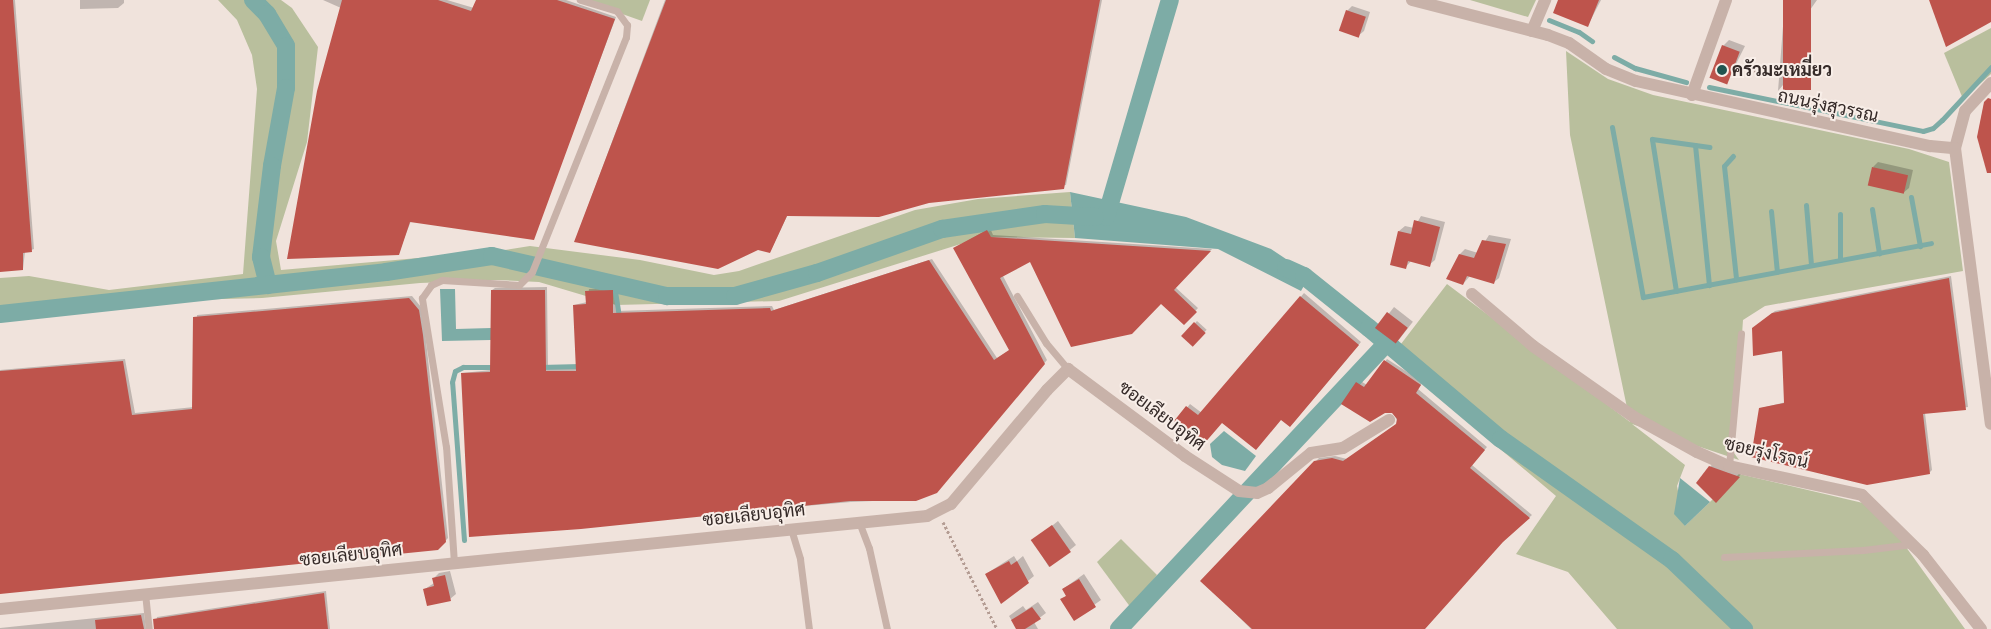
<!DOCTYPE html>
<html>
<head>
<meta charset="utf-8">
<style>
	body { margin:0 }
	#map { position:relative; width:1991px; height:629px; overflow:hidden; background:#f0e3dc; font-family:Arial,Sarabun,sans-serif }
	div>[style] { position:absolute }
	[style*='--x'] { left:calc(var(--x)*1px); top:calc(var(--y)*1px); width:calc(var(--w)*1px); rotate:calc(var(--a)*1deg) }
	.green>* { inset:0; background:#b9bf9d }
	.water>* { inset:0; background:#7daca6 }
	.shadow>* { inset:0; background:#0003; transform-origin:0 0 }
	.stream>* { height:5px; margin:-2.5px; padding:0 2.5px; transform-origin:2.5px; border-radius:2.5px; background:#7daca6 }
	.canal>* { height:18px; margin:-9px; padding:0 9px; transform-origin:9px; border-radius:9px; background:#7daca6 }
	.building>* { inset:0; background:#be544c; transform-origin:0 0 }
	.path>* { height:3px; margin-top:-1.5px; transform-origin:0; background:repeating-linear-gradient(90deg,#b49c93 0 2.5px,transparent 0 5px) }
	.service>* { height:7px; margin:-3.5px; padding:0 3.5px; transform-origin:3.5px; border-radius:3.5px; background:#c8b2a9 }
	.minor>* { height:12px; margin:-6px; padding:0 6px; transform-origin:6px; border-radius:6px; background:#c8b2a9 }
	.dots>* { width:14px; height:14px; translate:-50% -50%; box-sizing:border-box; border:2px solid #f8eee8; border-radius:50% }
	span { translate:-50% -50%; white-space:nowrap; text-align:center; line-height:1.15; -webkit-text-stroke:4px #f8eee8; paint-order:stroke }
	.poi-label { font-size:18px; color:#352a28; font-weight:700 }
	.left { translate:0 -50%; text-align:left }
	.street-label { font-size:18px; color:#352a28 }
</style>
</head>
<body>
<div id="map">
	<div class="green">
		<div style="clip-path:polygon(218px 0,281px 0,292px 8px,318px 47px,307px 142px,276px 241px,281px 270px,498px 251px,530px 246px,640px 260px,714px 275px,739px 271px,915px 210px,978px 199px,1070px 192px,1075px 238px,983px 237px,779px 301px,616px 305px,539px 282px,497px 280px,420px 283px,262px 298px,178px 300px,0 319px,0 278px,29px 276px,109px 290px,243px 274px,257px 89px,252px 55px,237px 20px)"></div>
		<div style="clip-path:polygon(583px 0,650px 0,642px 21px)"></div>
		<div style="clip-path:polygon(1470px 0,1536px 0,1528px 17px)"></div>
		<div style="clip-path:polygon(1991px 28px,1991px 74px,1963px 99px,1944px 53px)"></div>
		<div style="clip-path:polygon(1566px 51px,1608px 79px,1653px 95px,1909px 149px,1949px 162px,1963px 271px,1765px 306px,1743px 320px,1734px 453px,1739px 460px,1632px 424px,1685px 465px,1677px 486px,1685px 526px,1739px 474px,1863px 503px,1898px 536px,1965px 629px,1617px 629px,1568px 572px,1516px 554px,1556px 496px,1391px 357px,1447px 284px,1630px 422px,1570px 135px)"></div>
		<div style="clip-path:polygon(1121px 539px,1157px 575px,1131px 608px,1097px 562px)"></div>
	</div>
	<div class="water">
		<div style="clip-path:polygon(1070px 192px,1186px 217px,1271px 249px,1310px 275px,1301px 291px,1218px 249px,1075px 238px)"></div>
		<div style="clip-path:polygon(440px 289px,455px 289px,456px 329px,491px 328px,491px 340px,442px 341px)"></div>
		<div style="clip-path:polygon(1224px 431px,1256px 456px,1245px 471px,1222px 465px,1212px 457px,1210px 444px)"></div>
		<div style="clip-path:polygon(1680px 478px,1710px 502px,1685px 526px,1674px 514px)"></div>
	</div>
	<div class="shadow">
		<div style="clip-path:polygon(0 0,15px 0,34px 249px,25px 252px,23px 269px,0 271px)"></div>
		<div style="clip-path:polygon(80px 0,124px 0,124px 3px,118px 8px,80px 9px)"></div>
		<div style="clip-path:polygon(323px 0,447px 0,474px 8px,477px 0,566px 0,616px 17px,533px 239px,411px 221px,398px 254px,341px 8px)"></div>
		<div style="clip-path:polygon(665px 0,1102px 0,1066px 185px,788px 214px,770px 252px,758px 249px,575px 241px)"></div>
		<div style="clip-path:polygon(1559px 0,1601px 0,1588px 25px)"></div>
		<div style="clip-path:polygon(1785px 0,1817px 0,1810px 10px,1783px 85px,1778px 91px)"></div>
		<div style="clip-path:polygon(1352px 6px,1370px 12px,1364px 31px,1358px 36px,1347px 11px)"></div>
		<div style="clip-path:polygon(1729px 40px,1745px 46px,1727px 82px,1723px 46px)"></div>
		<div style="clip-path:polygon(1878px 162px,1913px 170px,1909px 188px,1903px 193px,1873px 167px)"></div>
		<div style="clip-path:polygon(1421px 216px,1445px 222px,1435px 260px,1429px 265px,1411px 261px,1405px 268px,1399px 231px,1405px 226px,1414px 228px)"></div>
		<div style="clip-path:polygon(990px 228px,993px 235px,1212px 249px,1175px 287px,1198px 308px,1184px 323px,1161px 302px,1030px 260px,1003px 276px,1047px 360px,937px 491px,916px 499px,851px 502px,471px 535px,462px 373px,492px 370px,492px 290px,495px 288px,547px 287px,548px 369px,577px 368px,574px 305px,587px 302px,589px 289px,615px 288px,616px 311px,772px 306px,774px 310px,932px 259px,997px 358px,1010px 350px,955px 248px)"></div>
		<div style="clip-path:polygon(1489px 235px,1511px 239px,1499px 278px,1493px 283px,1470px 276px,1463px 284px,1460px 254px,1465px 249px,1478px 253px)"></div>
		<div style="clip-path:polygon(1951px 276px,1968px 407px,1925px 413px,1932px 470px,1929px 473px,1761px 408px,1786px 402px,1783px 350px,1756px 326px,1775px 311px)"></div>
		<div style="clip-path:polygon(1304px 293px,1361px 342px,1293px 423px,1281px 418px,1176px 421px,1190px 404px,1202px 413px)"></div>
		<div style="clip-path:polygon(412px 296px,421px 307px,425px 332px,448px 538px,438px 549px,0 593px,0 370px,125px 359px,135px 413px,194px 407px,197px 315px)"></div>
		<div style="left:1394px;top:307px;width:24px;height:26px;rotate:38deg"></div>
		<div style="left:1197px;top:321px;width:13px;height:21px;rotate:42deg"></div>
		<div style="clip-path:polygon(1387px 359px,1423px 382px,1418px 389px,1487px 447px,1472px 465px,1532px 515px,1503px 540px,1424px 629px,1251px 629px,1202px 580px,1319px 458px,1335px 456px,1347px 459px,1398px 423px,1393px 411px,1357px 383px,1359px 380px,1367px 385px)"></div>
		<div style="clip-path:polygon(1715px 461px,1744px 471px,1721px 496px,1710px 467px)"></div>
		<div style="clip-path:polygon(1058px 521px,1076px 545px,1049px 567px,1033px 541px)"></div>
		<div style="clip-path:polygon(1014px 556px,1017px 561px,1023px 556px,1034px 576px,1002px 602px,986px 574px)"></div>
		<div style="clip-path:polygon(450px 571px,456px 594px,450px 599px,425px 589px,434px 583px,433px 579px,439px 573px)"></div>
		<div style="clip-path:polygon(1084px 574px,1101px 600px,1074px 619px,1062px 600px,1067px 595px,1063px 589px)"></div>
		<div style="clip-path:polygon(326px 591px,330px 629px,155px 629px,157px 617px)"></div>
		<div style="clip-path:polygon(1038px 602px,1046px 613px,1034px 622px,1038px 629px,1017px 629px,1009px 616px,1023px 606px,1026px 610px)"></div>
		<div style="clip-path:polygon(144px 613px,146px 629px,0 629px,0 628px)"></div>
	</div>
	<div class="stream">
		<div style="--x:1549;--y:20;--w:32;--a:22"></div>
		<div style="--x:1579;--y:32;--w:16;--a:35"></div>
		<div style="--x:1614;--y:57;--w:24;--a:28"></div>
		<div style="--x:1635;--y:68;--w:53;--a:15.4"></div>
		<div style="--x:1709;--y:87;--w:218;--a:11.6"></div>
		<div style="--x:1923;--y:131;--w:10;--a:-17"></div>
		<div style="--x:1933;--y:128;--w:12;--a:-42"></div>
		<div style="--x:1942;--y:120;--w:72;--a:-47.2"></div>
		<div style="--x:1612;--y:127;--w:173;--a:79.7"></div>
		<div style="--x:1643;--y:297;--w:293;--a:-10.6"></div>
		<div style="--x:1695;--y:145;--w:141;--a:84.3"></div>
		<div style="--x:1733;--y:156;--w:13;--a:132"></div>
		<div style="--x:1724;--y:166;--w:114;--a:83.9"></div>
		<div style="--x:1911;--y:197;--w:50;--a:79.6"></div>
		<div style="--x:1806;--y:205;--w:60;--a:85.2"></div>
		<div style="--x:1872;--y:209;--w:45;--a:81"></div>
		<div style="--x:1771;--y:211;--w:61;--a:84.4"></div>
		<div style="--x:1840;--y:214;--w:46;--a:90"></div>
		<div style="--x:614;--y:285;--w:33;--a:81"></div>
		<div style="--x:1676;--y:291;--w:154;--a:-99"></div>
		<div style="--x:1652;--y:139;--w:58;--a:8"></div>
		<div style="--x:540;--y:367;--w:41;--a:-1.4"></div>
		<div style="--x:464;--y:540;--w:158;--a:-94.3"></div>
		<div style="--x:452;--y:382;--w:11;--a:-75"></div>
		<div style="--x:455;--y:371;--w:9;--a:-27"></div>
		<div style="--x:463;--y:367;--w:33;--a:0"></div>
	</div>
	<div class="canal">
		<div style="--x:253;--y:0;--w:20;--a:45"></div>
		<div style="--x:267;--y:14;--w:37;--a:59"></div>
		<div style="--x:286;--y:46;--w:42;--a:90"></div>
		<div style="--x:286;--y:88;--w:79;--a:100.2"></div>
		<div style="--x:272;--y:166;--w:92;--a:96.9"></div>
		<div style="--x:261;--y:257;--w:29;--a:76"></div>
		<div style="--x:1106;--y:217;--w:226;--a:-73.6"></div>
		<div style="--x:1286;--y:268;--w:20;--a:24"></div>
		<div style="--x:1304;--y:276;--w:83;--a:38.7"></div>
		<div style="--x:1369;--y:328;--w:172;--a:40.1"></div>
		<div style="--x:1501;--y:439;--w:209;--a:35.3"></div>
		<div style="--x:1672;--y:560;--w:100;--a:43.8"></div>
		<div style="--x:0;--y:314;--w:388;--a:-6.2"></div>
		<div style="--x:386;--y:272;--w:107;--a:-8.6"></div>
		<div style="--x:492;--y:256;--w:180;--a:12.9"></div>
		<div style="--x:667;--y:296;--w:68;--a:0"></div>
		<div style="--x:735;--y:296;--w:85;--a:-15.7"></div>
		<div style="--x:817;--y:273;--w:133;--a:-19.4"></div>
		<div style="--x:942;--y:229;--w:104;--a:-8.3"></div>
		<div style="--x:1045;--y:214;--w:50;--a:3.4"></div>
		<div style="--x:1119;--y:629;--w:392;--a:-46.9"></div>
	</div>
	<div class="building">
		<div style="clip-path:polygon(0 0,13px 0,32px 252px,23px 253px,23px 270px,0 272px)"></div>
		<div style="clip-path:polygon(342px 0,438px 0,471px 11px,476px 0,557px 0,615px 19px,534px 240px,410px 222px,399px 255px,287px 259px,317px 91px)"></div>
		<div style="clip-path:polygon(666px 0,1100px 0,1064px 189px,929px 203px,879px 217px,787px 216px,770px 253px,758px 250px,718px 269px,574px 242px)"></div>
		<div style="clip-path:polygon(1558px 0,1599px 0,1588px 27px,1553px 13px)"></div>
		<div style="left:1783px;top:0;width:28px;height:90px"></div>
		<div style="clip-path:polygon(1929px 0,1991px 0,1991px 22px,1946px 47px)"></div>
		<div style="left:1346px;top:10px;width:21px;height:22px;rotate:19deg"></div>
		<div style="left:1722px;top:45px;width:19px;height:35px;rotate:21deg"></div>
		<div style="clip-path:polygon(1988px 98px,1991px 99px,1991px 173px,1987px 173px,1977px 137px,1984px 102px)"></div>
		<div style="left:1872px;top:167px;width:37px;height:19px;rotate:13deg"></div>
		<div style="clip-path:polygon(1414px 220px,1440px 227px,1430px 267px,1408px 261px,1406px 269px,1390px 265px,1398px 231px,1411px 234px)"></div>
		<div style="clip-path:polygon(987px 230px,991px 237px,1211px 251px,1174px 290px,1197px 312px,1184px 325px,1161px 304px,1132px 334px,1071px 347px,1030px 262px,1000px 278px,1045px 364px,937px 493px,916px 501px,850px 501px,581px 529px,469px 537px,461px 373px,490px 372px,491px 290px,545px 290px,546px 371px,576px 371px,573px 305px,586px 304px,585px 291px,613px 290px,613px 313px,770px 308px,771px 311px,929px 260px,994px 360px,1009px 350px,953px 248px)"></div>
		<div style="clip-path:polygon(1482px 240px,1506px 244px,1494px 284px,1467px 276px,1463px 285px,1446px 279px,1459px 254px,1474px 258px)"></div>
		<div style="clip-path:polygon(1949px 278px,1966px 410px,1923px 414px,1930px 474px,1867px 485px,1751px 457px,1759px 408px,1784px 403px,1782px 351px,1753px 356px,1752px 328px,1772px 313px)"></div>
		<div style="clip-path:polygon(1300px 296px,1359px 345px,1290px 427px,1281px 420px,1256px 450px,1222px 423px,1203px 445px,1174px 421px,1186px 406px,1198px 415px)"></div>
		<div style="clip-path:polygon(409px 298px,419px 310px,423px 335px,446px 542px,438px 550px,0 594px,0 371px,123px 361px,132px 415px,192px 409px,193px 317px)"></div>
		<div style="left:1387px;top:312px;width:26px;height:20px;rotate:37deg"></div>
		<div style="left:1194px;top:322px;width:16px;height:19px;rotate:43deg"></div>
		<div style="clip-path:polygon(1384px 360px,1421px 385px,1416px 393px,1485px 450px,1470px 468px,1530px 518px,1503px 542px,1425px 629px,1252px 629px,1200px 581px,1314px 461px,1332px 458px,1343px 461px,1396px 424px,1397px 419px,1392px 413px,1385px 413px,1370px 422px,1341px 404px,1356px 382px,1364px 387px)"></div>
		<div style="clip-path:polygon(1709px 466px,1740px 477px,1716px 503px,1696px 483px)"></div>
		<div style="left:1052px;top:525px;width:33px;height:26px;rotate:55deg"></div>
		<div style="clip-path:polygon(1009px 561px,1011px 565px,1017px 561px,1029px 583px,1001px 604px,985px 574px)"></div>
		<div style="clip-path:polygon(445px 575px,451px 601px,427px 606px,423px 589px,434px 586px,432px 578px)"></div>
		<div style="clip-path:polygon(1079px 579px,1096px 607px,1074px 621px,1060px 599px,1066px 596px,1062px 589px)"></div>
		<div style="clip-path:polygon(324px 593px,328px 629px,154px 629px,153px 619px)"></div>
		<div style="clip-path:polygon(1032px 607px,1041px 619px,1025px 629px,1016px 629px,1011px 620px)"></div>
		<div style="clip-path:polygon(141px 615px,144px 629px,96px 629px,95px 620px)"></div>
	</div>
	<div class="path">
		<div style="--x:1735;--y:64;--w:23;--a:18"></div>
		<div style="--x:943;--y:522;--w:120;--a:63.2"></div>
	</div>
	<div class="service">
		<div style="--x:1017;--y:296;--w:55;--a:58.3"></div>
		<div style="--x:1046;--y:343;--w:34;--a:50"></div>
		<div style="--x:1729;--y:466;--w:133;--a:-84.8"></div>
		<div style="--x:859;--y:522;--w:28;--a:69"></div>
		<div style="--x:869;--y:548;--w:83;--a:77.5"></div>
		<div style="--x:791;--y:529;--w:31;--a:73"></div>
		<div style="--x:800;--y:559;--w:71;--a:82.7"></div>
		<div style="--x:1724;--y:557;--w:139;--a:-2.9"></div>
		<div style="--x:1863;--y:550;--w:50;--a:-6.8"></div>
		<div style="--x:454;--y:563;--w:116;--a:-93.9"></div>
		<div style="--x:446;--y:447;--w:151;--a:-99.2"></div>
		<div style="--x:422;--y:298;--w:16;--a:-55"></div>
		<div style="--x:431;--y:285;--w:12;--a:-24"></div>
		<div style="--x:442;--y:280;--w:77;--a:3.7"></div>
		<div style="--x:519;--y:285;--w:18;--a:-45"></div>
		<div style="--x:532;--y:272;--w:253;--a:-68.2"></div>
		<div style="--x:626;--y:37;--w:12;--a:-85"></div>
		<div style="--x:627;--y:25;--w:17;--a:-126"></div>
		<div style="--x:617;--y:11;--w:39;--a:-163"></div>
		<div style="--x:145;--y:593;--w:36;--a:84"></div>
	</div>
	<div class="minor">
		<div style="--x:1412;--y:0;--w:140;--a:14.4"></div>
		<div style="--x:1548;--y:35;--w:22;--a:21"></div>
		<div style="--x:1569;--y:43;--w:45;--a:35.1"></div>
		<div style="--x:1606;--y:69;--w:32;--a:22"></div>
		<div style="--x:1636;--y:81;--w:301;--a:12.5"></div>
		<div style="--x:1930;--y:146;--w:25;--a:5"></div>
		<div style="--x:1532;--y:31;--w:34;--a:-67"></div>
		<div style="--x:1991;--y:83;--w:38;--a:133"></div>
		<div style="--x:1965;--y:111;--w:38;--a:105"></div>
		<div style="--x:1955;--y:148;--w:278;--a:82.6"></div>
		<div style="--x:1692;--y:95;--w:101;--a:-70.3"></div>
		<div style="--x:1472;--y:294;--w:80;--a:40.4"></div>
		<div style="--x:1533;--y:346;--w:123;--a:35.1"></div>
		<div style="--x:1634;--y:417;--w:72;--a:29.1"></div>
		<div style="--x:1697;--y:452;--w:35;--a:24"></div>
		<div style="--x:1729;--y:466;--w:136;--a:12.3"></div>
		<div style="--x:1862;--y:495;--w:86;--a:44.5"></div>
		<div style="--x:1923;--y:555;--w:94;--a:51.9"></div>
		<div style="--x:0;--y:609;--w:932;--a:-5.73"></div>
		<div style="--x:927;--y:516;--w:27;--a:-27"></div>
		<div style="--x:951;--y:504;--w:149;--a:-49.9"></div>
		<div style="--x:1047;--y:390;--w:30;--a:-45"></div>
		<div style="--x:1068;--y:369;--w:146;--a:36.6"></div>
		<div style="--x:1185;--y:456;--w:64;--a:32.9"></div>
		<div style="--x:1239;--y:491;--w:18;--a:6"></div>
		<div style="--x:1257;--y:493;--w:12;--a:-24"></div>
		<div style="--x:1268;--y:488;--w:55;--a:-39.1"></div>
		<div style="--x:1311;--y:453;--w:32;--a:-9"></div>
		<div style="--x:1343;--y:448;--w:54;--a:-31.3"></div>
	</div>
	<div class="dots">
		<div style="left:1722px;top:70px;background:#20544f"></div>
	</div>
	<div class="poi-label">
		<span class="left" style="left:1732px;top:70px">ครัวมะเหมี่ยว</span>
	</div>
	<div class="street-label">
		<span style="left:1828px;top:106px;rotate:12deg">ถนนรุ่งสุวรรณ</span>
		<span style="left:1162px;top:416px;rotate:37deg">ซอยเลียบอุทิศ</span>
		<span style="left:1766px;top:453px;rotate:13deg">ซอยรุ่งโรจน์</span>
		<span style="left:754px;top:515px;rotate:-6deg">ซอยเลียบอุทิศ</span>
		<span style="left:351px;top:555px;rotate:-6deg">ซอยเลียบอุทิศ</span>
	</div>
</div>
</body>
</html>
